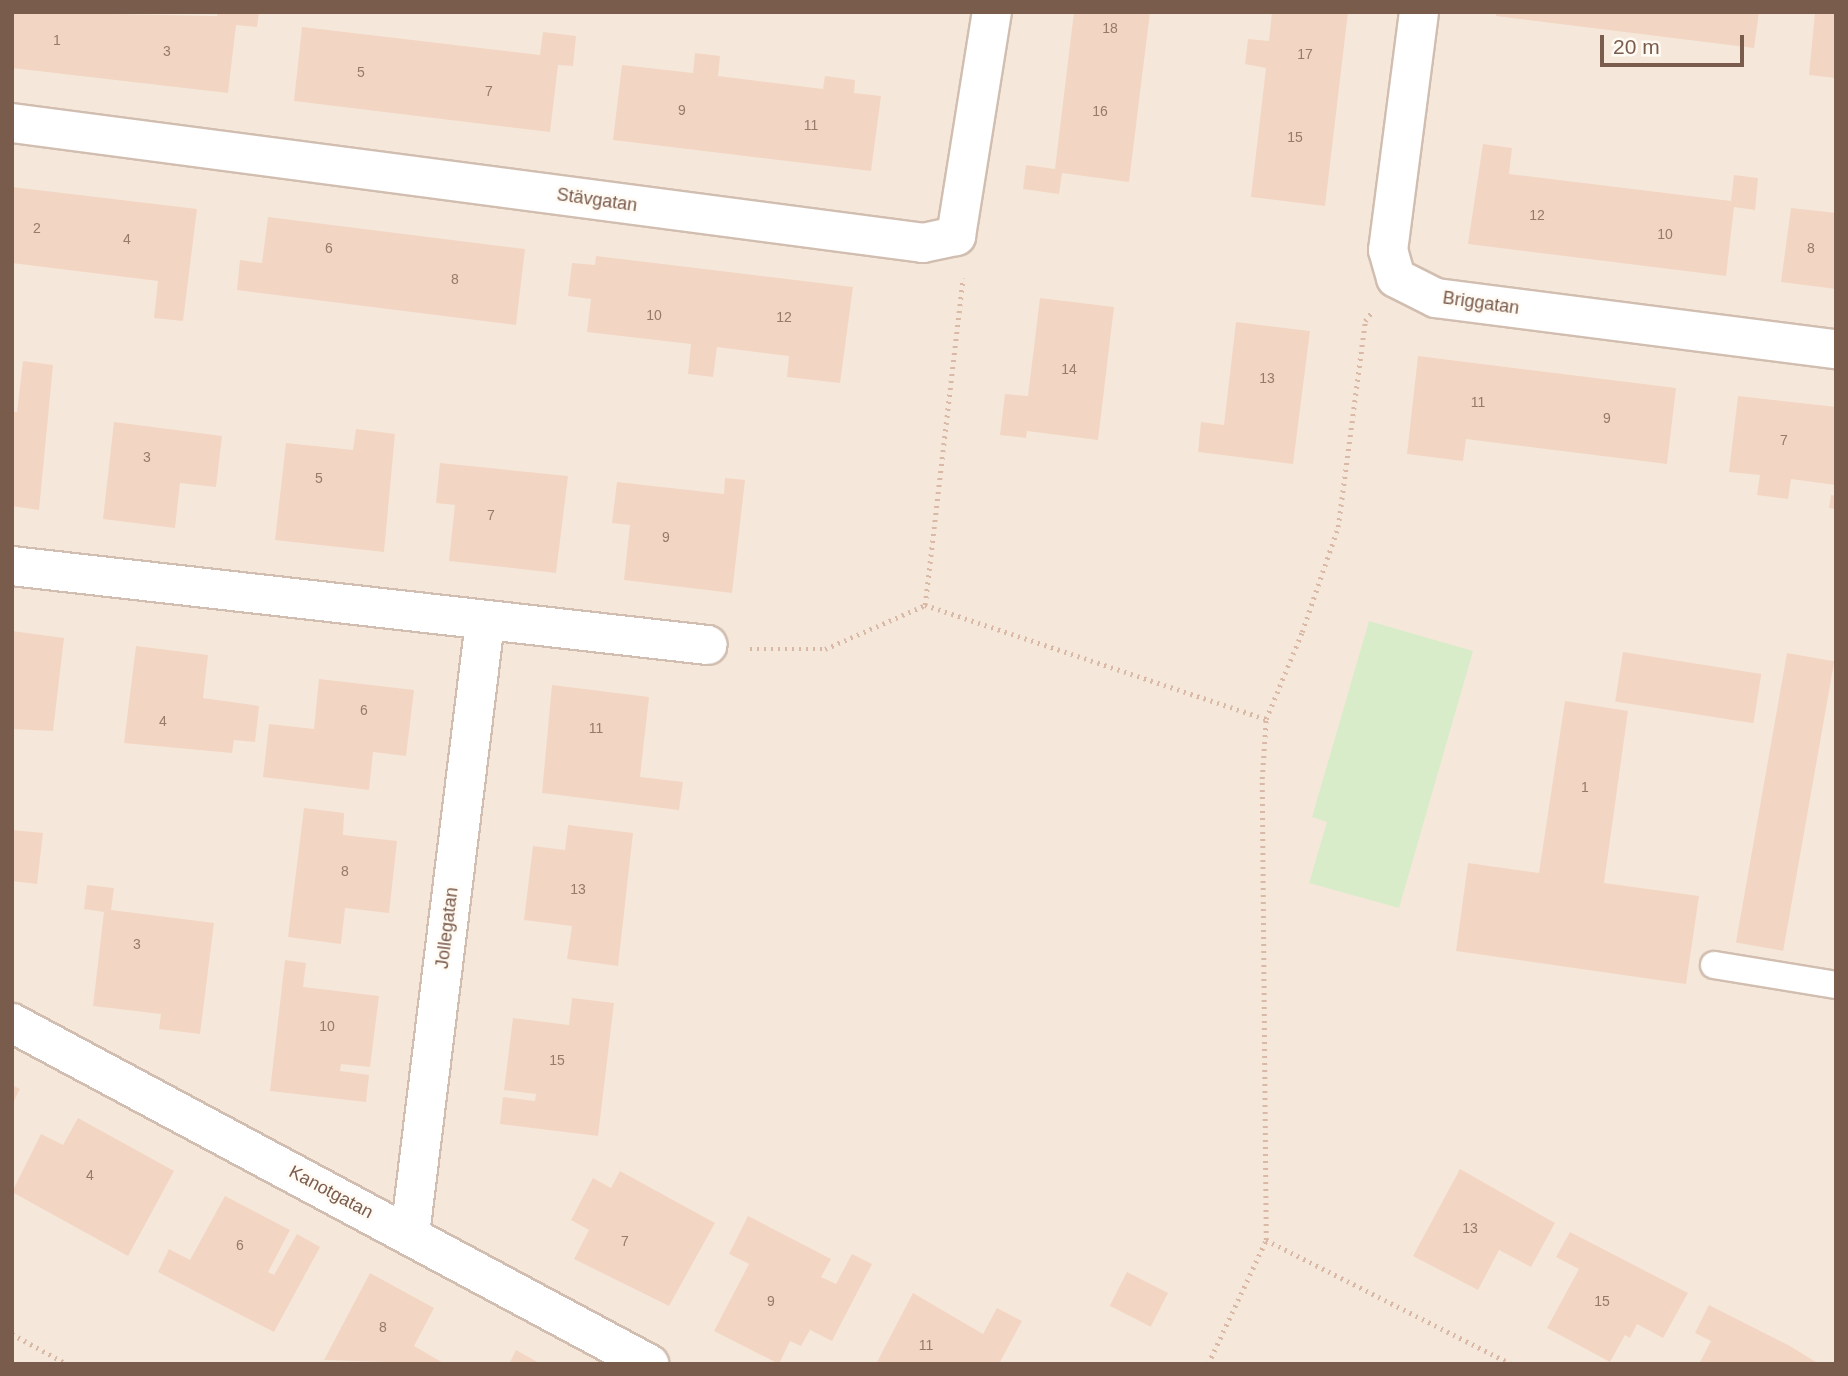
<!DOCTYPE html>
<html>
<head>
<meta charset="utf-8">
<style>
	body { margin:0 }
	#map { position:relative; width:1848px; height:1376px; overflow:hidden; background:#fdf6ec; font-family:Helvetica,sans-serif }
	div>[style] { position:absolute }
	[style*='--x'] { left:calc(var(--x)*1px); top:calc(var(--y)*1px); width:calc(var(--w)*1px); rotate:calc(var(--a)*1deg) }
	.residential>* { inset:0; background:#f5e8da; transform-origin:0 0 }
	.green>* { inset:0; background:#d8ecc9 }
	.building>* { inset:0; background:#f3d5c3; transform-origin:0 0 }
	.path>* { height:4.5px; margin-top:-2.25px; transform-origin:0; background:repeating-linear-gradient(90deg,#d9b8a5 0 2px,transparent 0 7px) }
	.roads { filter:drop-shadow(2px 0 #d1beb0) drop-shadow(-2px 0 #d1beb0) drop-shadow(0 2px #d1beb0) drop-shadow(0 -2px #d1beb0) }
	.service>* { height:26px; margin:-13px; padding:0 13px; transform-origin:13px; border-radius:13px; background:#fff }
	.minor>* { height:38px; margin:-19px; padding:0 19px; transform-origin:19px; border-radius:19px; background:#fff }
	span { translate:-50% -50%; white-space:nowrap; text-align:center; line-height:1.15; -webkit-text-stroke:5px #fffaf3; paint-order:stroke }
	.number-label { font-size:14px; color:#987a6a }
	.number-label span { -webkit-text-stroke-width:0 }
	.street-label { font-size:18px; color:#7a5c4d }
	.frame { position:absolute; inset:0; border:14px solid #7a5c4d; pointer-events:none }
	.scale { position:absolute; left:1600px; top:35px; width:144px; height:32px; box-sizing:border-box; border:4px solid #7a5c4d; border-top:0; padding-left:9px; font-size:21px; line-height:24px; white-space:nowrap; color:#7a5c4d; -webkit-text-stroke:5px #fffaf3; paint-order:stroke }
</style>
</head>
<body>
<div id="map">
	<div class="residential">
		<div style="left:12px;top:12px;width:1824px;height:1352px"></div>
	</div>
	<div class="green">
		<div style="clip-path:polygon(1369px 621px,1473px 651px,1399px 908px,1309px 883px,1327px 822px,1312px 817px)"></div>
	</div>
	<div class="building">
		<div style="clip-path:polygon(12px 12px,217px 16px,218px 12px,259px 12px,257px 27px,236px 25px,228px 93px,12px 68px)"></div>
		<div style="clip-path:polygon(1074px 12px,1150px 12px,1129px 182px,1062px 173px,1059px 194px,1023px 189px,1026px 165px,1055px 169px)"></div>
		<div style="clip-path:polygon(1272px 12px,1348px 12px,1325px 206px,1251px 197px,1266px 68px,1245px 64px,1248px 39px,1269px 41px)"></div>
		<div style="clip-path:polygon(1496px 12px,1759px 12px,1754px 48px,1496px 16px)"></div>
		<div style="clip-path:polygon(1815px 12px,1836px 12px,1836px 78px,1809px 75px)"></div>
		<div style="clip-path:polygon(302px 27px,540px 55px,543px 32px,576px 36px,573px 66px,558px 65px,550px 132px,294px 101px)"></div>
		<div style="clip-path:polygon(695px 53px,720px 56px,718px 76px,823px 89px,825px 76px,855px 80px,854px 93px,881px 96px,871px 171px,613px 140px,622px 65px,693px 73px)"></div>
		<div style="clip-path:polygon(1483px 144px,1512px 148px,1509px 174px,1731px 201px,1734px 175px,1758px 178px,1755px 210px,1734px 207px,1726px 276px,1468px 244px)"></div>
		<div style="clip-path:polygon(12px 187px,197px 209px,183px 321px,154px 318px,158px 281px,12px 263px)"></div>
		<div style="clip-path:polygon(1791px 208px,1836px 213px,1836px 289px,1781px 282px)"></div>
		<div style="clip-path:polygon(268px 217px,525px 249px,516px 325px,237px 290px,240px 260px,262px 263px)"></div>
		<div style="clip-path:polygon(596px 256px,853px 287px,840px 383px,787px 377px,789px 356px,717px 347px,713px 377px,688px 374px,691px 344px,587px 332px,591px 299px,568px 296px,572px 263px,595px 265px)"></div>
		<div style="clip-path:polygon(1040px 298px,1114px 307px,1098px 440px,1027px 431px,1026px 438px,1000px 435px,1005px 394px,1028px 396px)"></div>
		<div style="clip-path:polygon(1236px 322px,1310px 331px,1293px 464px,1198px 452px,1201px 422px,1224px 425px)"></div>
		<div style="clip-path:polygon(1418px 356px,1676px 388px,1667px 464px,1466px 439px,1463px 461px,1407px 454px)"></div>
		<div style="clip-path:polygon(23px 361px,53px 365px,39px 510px,12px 506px,12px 412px,17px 412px)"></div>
		<div style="clip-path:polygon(1738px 396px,1836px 407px,1836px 485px,1791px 479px,1788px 499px,1757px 495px,1760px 475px,1729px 472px)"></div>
		<div style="clip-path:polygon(114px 422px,222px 436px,216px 487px,180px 483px,175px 528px,103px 519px)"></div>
		<div style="clip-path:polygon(356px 429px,395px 434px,384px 552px,275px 540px,286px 443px,353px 450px)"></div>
		<div style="clip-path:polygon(440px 463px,568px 476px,556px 573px,449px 561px,455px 505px,436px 503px)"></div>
		<div style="clip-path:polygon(725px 478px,745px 480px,732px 593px,624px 580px,630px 525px,612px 523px,617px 482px,724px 494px)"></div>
		<div style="clip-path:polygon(1831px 495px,1836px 496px,1836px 509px,1829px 508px)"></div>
		<div style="clip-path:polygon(12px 631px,64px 638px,53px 731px,12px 729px)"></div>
		<div style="clip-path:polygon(136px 646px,208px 655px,203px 698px,259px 706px,255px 742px,234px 740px,232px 753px,124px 743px)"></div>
		<div style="left:1623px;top:652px;width:140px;height:50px;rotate:9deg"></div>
		<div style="left:1787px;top:653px;width:48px;height:294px;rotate:10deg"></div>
		<div style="clip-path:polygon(319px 679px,414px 690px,406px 756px,373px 752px,369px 790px,263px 777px,269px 724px,314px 729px)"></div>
		<div style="clip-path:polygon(552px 685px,649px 697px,640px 777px,683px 782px,679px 810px,542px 793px)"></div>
		<div style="clip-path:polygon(1565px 701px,1628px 711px,1604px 883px,1699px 896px,1686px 984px,1456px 951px,1468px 863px,1539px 873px)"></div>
		<div style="clip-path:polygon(304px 808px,344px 813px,343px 835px,397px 841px,389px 913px,345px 908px,341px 944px,288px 937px)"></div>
		<div style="clip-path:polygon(568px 825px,633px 833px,618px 966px,567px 959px,572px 926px,524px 920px,533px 846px,565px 850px)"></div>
		<div style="clip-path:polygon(12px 830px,43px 833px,37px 884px,12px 881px)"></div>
		<div style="clip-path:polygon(87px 885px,114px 888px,111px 910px,214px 923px,200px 1034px,159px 1029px,161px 1014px,93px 1006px,104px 912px,84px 909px)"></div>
		<div style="clip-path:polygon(285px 960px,306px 963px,303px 987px,379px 996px,370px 1067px,341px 1064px,340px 1071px,369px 1075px,366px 1102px,270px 1091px)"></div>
		<div style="clip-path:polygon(572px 998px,614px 1003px,598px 1136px,500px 1124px,503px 1097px,535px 1101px,536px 1094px,504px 1090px,513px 1018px,569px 1025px)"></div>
		<div style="clip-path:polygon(12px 1085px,20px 1089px,12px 1105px)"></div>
		<div style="clip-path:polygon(78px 1118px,174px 1171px,128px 1256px,12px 1192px,41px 1134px,63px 1145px)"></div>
		<div style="clip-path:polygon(1460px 1169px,1555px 1223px,1531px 1267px,1499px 1250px,1478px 1290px,1413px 1256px)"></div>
		<div style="clip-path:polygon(620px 1171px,715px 1223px,669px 1306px,574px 1259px,589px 1230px,571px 1220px,593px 1178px,611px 1188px)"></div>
		<div style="clip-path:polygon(225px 1196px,290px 1230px,268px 1272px,274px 1275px,297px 1234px,320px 1247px,274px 1332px,158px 1272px,169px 1249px,190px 1260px)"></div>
		<div style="clip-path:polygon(748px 1216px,831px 1259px,821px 1277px,836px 1284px,852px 1254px,872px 1264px,832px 1341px,810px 1330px,801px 1346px,790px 1341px,779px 1364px,714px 1331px,749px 1264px,729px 1254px)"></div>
		<div style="clip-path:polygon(1570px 1232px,1688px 1293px,1663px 1338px,1637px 1324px,1630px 1338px,1625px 1335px,1610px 1362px,1547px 1328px,1579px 1269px,1556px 1257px)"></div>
		<div style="left:1127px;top:1272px;width:46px;height:38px;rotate:27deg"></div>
		<div style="clip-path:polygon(370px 1273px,434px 1308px,414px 1346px,445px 1364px,324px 1360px)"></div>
		<div style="clip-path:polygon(913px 1293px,983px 1334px,997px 1308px,1022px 1321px,999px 1364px,876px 1364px)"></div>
		<div style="clip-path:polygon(1709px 1305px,1790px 1346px,1819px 1364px,1699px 1364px,1711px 1341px,1695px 1333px)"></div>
		<div style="clip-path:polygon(516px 1350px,541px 1364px,509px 1364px)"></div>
	</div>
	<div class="path">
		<div style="--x:925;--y:605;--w:329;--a:-83.4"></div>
		<div style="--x:750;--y:649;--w:75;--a:0"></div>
		<div style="--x:825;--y:649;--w:109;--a:-23.7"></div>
		<div style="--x:925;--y:605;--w:360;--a:18.5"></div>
		<div style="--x:1266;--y:1240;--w:461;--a:-90.5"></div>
		<div style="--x:1262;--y:779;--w:60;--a:-86.2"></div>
		<div style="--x:1266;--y:719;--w:94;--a:-67.5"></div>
		<div style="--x:1302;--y:632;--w:111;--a:-71.1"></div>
		<div style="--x:1338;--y:527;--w:208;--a:-82.5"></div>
		<div style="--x:1365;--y:321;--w:10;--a:-53"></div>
		<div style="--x:12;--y:1334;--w:63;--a:28.6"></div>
		<div style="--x:1208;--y:1364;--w:137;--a:-64.9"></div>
		<div style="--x:1266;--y:1240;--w:275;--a:26.8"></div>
	</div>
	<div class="roads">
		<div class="service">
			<div style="--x:1714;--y:965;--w:124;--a:9.3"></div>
		</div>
		<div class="minor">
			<div style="--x:1419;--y:12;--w:240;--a:97.4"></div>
			<div style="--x:1388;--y:250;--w:29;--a:74"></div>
			<div style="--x:1396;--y:278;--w:45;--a:26.6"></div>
			<div style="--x:1436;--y:298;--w:403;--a:7.3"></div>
			<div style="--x:12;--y:123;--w:919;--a:7.5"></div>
			<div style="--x:923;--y:243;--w:34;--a:-12"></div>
			<div style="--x:956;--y:236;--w:227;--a:-80.9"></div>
			<div style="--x:12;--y:566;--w:700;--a:6.48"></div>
			<div style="--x:12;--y:1023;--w:723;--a:28.16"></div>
			<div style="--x:410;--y:1234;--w:618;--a:-83.02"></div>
		</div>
	</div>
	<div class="number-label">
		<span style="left:1110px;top:28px">18</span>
		<span style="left:57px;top:40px">1</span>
		<span style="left:167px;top:51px">3</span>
		<span style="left:1305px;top:54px">17</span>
		<span style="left:361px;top:72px">5</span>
		<span style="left:489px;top:91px">7</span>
		<span style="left:682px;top:110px">9</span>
		<span style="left:1100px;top:111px">16</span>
		<span style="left:811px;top:125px">11</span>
		<span style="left:1295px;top:137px">15</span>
		<span style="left:1537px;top:215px">12</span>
		<span style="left:37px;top:228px">2</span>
		<span style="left:1665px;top:234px">10</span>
		<span style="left:127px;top:239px">4</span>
		<span style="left:329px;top:248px">6</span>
		<span style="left:1811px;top:248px">8</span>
		<span style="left:455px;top:279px">8</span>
		<span style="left:654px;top:315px">10</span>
		<span style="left:784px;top:317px">12</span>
		<span style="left:1069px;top:369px">14</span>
		<span style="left:1267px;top:378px">13</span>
		<span style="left:1478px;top:402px">11</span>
		<span style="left:1607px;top:418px">9</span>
		<span style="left:1784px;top:440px">7</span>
		<span style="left:147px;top:457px">3</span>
		<span style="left:319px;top:478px">5</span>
		<span style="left:491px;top:515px">7</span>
		<span style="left:666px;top:537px">9</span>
		<span style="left:364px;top:710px">6</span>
		<span style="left:163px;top:721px">4</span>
		<span style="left:596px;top:728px">11</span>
		<span style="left:1585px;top:787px">1</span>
		<span style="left:345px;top:871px">8</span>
		<span style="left:578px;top:889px">13</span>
		<span style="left:137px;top:944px">3</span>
		<span style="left:327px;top:1026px">10</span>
		<span style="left:557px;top:1060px">15</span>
		<span style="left:90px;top:1175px">4</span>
		<span style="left:1470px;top:1228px">13</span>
		<span style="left:625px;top:1241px">7</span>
		<span style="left:240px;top:1245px">6</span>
		<span style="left:771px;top:1301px">9</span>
		<span style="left:1602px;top:1301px">15</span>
		<span style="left:383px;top:1327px">8</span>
		<span style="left:926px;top:1345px">11</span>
	</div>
	<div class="street-label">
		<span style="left:597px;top:200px;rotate:8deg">Stävgatan</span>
		<span style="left:1481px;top:303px;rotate:8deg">Briggatan</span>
		<span style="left:447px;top:928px;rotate:-83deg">Jollegatan</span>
		<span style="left:331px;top:1192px;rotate:28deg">Kanotgatan</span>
	</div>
	<div class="frame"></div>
	<div class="scale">20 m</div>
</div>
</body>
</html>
